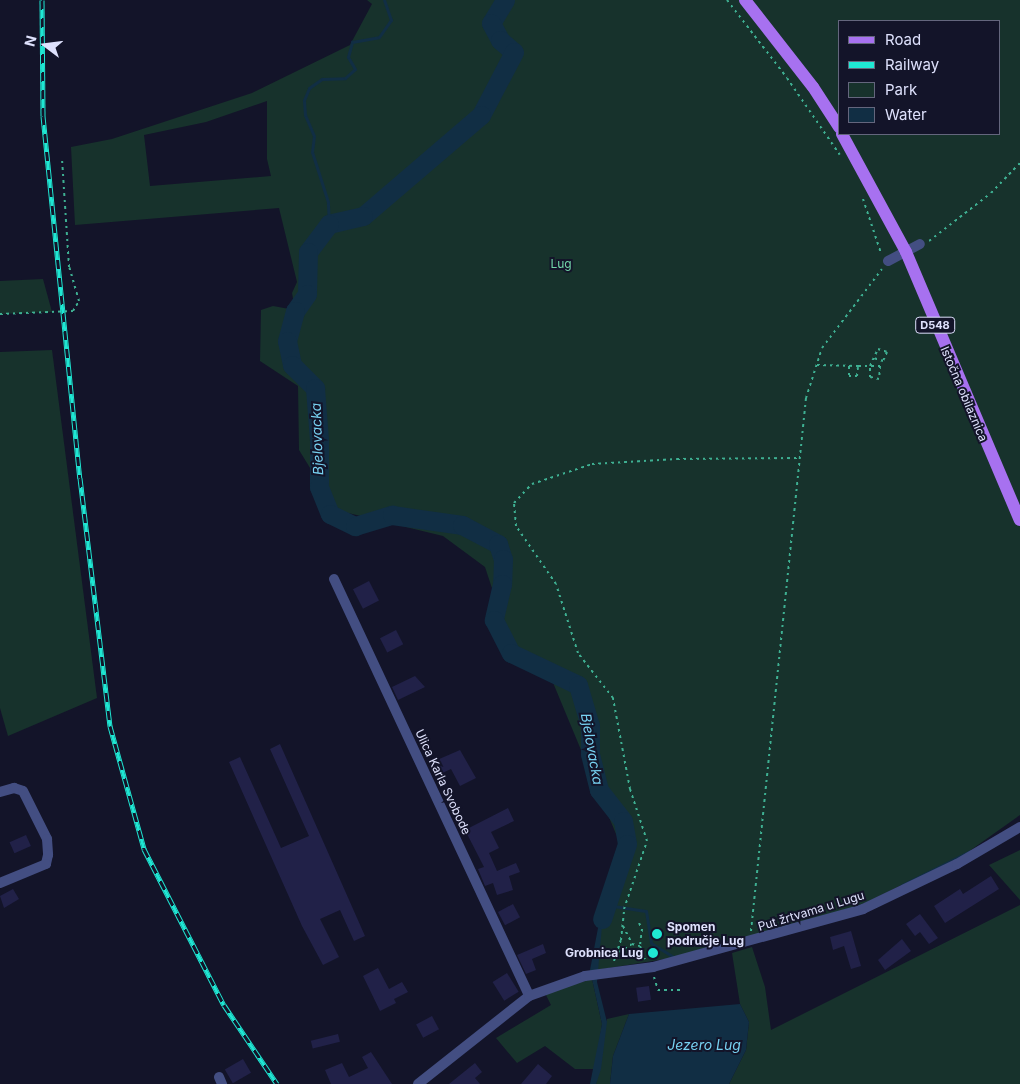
<!DOCTYPE html>
<html>
<head>
<meta charset="utf-8">
<style>
	body { margin:0 }
	#map { position:relative; width:1020px; height:1084px; overflow:hidden; background:#131429; font-family:Inter,sans-serif }
	div>[style] { position:absolute }
	[style*='--x'] { left:calc(var(--x)*1px); top:calc(var(--y)*1px); width:calc(var(--w)*1px); rotate:calc(var(--a)*1deg) }
	.green>* { inset:0; background:#17322c }
	.water>* { inset:0; background:#112e44 }
	.stream>* { height:3px; margin:-1.5px; padding:0 1.5px; transform-origin:1.5px; border-radius:1.5px; background:#112e44 }
	.river>* { height:19px; margin:-9.5px; padding:0 9.5px; transform-origin:9.5px; border-radius:9.5px; background:#112e44 }
	.building>* { inset:0; background:#212148; transform-origin:0 0 }
	.path>* { height:2px; margin-top:-1px; transform-origin:0; background:repeating-linear-gradient(90deg,#3eb092 0 2.5px,transparent 0 6.5px) }
	.minor>* { height:10px; margin:-5px; padding:0 5px; transform-origin:5px; border-radius:5px; background:#434e82 }
	.major>* { height:12px; margin:-6px; padding:0 6px; transform-origin:6px; border-radius:6px; background:#a771f0 }
	.rail>* { height:5px; margin-top:-2.5px; transform-origin:0; background:repeating-linear-gradient(90deg,#131429 0 9px,#1fe7d3 0 18px); box-sizing:border-box; border-block:1px solid #1fe7d3 }
	.dots>* { width:14px; height:14px; translate:-50% -50%; box-sizing:border-box; border:2px solid #131429; border-radius:50% }
	span { translate:-50% -50%; white-space:nowrap; text-align:center; line-height:1.15; -webkit-text-stroke:4px #131429; paint-order:stroke }
	.shield-label span { padding:1px 4px; background:#131429; border:1px solid; border-radius:4px; -webkit-text-stroke-width:0 }
	.shield-label { font-size:11px; color:#dee1fc; font-weight:700 }
	.park-label { font-size:12px; color:#71d5a8 }
	.street-label { font-size:12px; color:#dee1fc }
	.poi-label { font-size:12px; color:#dee1fc; font-weight:700 }
	.left { translate:0 -50%; text-align:left }
	.right { translate:-100% -50%; text-align:right }
	.water-label { font-size:14px; color:#77d1f1; font-style:italic }
	.legend { position:absolute; left:838px; top:20px; width:162px; height:115px; box-sizing:border-box; background:#131429; border:1px solid #64667d; margin:0; padding:6px 9px; list-style:none; font-size:15px; color:#dee1fc }
	.legend li { display:flex; align-items:center; gap:10px; height:25px }
	.legend b { width:25px; border:1px solid #64667d }
	.north { position:absolute; left:20px; top:20px; width:50px; height:50px; -webkit-text-stroke:4px #131429; paint-order:stroke; rotate:285deg; font-size:14px; font-weight:700; line-height:20px; text-align:center; color:#dee1fc }
	.north::after { content:''; display:block; margin:auto; width:18px; height:22px; background:#dee1fc; clip-path:polygon(50% 0,100% 100%,50% 72%,0 100%) }
</style>
</head>
<body>
<div id="map">
	<div class="green">
		<div style="clip-path:polygon(evenodd,367px 0,1020px 0,1020px 815px,968px 852px,863px 904px,697px 954px,596px 970px,597px 945px,621px 846px,544px 661px,512px 649px,485px 567px,443px 536px,336px 510px,299px 450px,298px 386px,260px 361px,261px 310px,273px 306px,295px 310px,292px 293px,297px 282px,279px 208px,75px 225px,71px 147px,112px 139px,252px 93px,350px 45px,372px 4px,367px 0,839px 21px,999px 21px,999px 134px,839px 134px,839px 21px,367px 0,267px 101px,267px 159px,271px 176px,150px 186px,144px 135px,206px 122px,267px 101px)"></div>
		<div style="clip-path:polygon(43px 279px,52px 312px,0 314px,0 281px)"></div>
		<div style="clip-path:polygon(52px 350px,97px 698px,8px 736px,0 708px,0 352px)"></div>
		<div style="clip-path:polygon(1020px 850px,1020px 900px,989px 865px)"></div>
		<div style="clip-path:polygon(1020px 905px,1020px 1084px,729px 1084px,746px 1050px,749px 1022px,740px 1004px,732px 953px,752px 947px,765px 987px,771px 1030px)"></div>
		<div style="clip-path:polygon(592px 979px,602px 1024px,595px 1069px,575px 1069px,545px 1046px,517px 1063px,496px 1038px,551px 1005px,545px 993px)"></div>
		<div style="clip-path:polygon(629px 1014px,613px 1056px,610px 1084px,596px 1084px,607px 1019px)"></div>
	</div>
	<div class="water">
		<div style="clip-path:polygon(610px 896px,602px 926px,597px 982px,607px 1022px,601px 1069px,596px 1084px,590px 1084px,602px 1024px,590px 970px,598px 928px)"></div>
		<div style="clip-path:polygon(740px 1004px,749px 1022px,746px 1050px,729px 1084px,610px 1084px,613px 1056px,629px 1014px)"></div>
	</div>
	<div class="stream">
		<div style="--x:329;--y:224;--w:22;--a:-93"></div>
		<div style="--x:328;--y:202;--w:52;--a:-107.7"></div>
		<div style="--x:312;--y:152;--w:16;--a:-83"></div>
		<div style="--x:314;--y:136;--w:23;--a:-113"></div>
		<div style="--x:305;--y:115;--w:15;--a:-94"></div>
		<div style="--x:304;--y:100;--w:13;--a:-67"></div>
		<div style="--x:309;--y:88;--w:16;--a:-35"></div>
		<div style="--x:322;--y:79;--w:23;--a:-2"></div>
		<div style="--x:345;--y:78;--w:13;--a:-42"></div>
		<div style="--x:355;--y:69;--w:14;--a:-120"></div>
		<div style="--x:348;--y:57;--w:16;--a:-75"></div>
		<div style="--x:352;--y:42;--w:27;--a:-10"></div>
		<div style="--x:379;--y:37;--w:21;--a:-55"></div>
		<div style="--x:391;--y:20;--w:21;--a:-109"></div>
		<div style="--x:902;--y:885;--w:76;--a:-26.6"></div>
		<div style="--x:607;--y:905;--w:39;--a:9"></div>
		<div style="--x:646;--y:911;--w:32;--a:81"></div>
		<div style="--x:651;--y:943;--w:28;--a:32"></div>
	</div>
	<div class="river">
		<div style="--x:505;--y:0;--w:27;--a:121"></div>
		<div style="--x:491;--y:23;--w:19;--a:62"></div>
		<div style="--x:500;--y:40;--w:18;--a:41"></div>
		<div style="--x:514;--y:52;--w:71;--a:117.6"></div>
		<div style="--x:481;--y:115;--w:155;--a:139.4"></div>
		<div style="--x:363;--y:216;--w:35;--a:167"></div>
		<div style="--x:329;--y:224;--w:35;--a:127"></div>
		<div style="--x:308;--y:252;--w:42;--a:91.4"></div>
		<div style="--x:307;--y:294;--w:21;--a:125"></div>
		<div style="--x:295;--y:311;--w:31;--a:105"></div>
		<div style="--x:287;--y:341;--w:25;--a:78"></div>
		<div style="--x:292;--y:365;--w:33;--a:45"></div>
		<div style="--x:315;--y:388;--w:52;--a:85.6"></div>
		<div style="--x:319;--y:440;--w:47;--a:90"></div>
		<div style="--x:319;--y:487;--w:29;--a:68"></div>
		<div style="--x:330;--y:514;--w:28;--a:26"></div>
		<div style="--x:355;--y:526;--w:39;--a:-17"></div>
		<div style="--x:392;--y:515;--w:71;--a:8.1"></div>
		<div style="--x:462;--y:525;--w:41;--a:27.8"></div>
		<div style="--x:498;--y:544;--w:16;--a:72"></div>
		<div style="--x:503;--y:559;--w:25;--a:92"></div>
		<div style="--x:502;--y:584;--w:37;--a:103"></div>
		<div style="--x:494;--y:620;--w:37;--a:63"></div>
		<div style="--x:511;--y:653;--w:74;--a:25.5"></div>
		<div style="--x:578;--y:685;--w:43;--a:73.7"></div>
		<div style="--x:590;--y:726;--w:28;--a:90"></div>
		<div style="--x:590;--y:754;--w:37;--a:76"></div>
		<div style="--x:599;--y:790;--w:39;--a:52"></div>
		<div style="--x:623;--y:821;--w:23;--a:80"></div>
		<div style="--x:627;--y:844;--w:79;--a:108.4"></div>
	</div>
	<div class="building">
		<div style="left:369px;top:581px;width:22px;height:18px;rotate:63deg"></div>
		<div style="left:396px;top:630px;width:16px;height:18px;rotate:63deg"></div>
		<div style="clip-path:polygon(415px 676px,425px 687px,398px 700px,392px 687px)"></div>
		<div style="clip-path:polygon(280px 744px,365px 936px,354px 941px,340px 910px,320px 919px,339px 957px,323px 965px,302px 926px,229px 762px,240px 757px,281px 848px,309px 836px,270px 749px)"></div>
		<div style="clip-path:polygon(460px 750px,476px 778px,460px 786px,451px 769px,436px 776px,430px 763px)"></div>
		<div style="clip-path:polygon(508px 808px,514px 821px,491px 832px,499px 848px,489px 853px,497px 871px,516px 863px,520px 872px,509px 876px,513px 890px,497px 895px,493px 883px,485px 886px,478px 869px,484px 867px,465px 830px)"></div>
		<div style="left:26px;top:835px;width:12px;height:18px;rotate:66deg"></div>
		<div style="clip-path:polygon(991px 876px,999px 889px,945px 923px,934px 906px,960px 889px,963px 894px)"></div>
		<div style="clip-path:polygon(13px 889px,19px 899px,4px 908px,0 896px)"></div>
		<div style="left:513px;top:904px;width:15px;height:17px;rotate:62deg"></div>
		<div style="clip-path:polygon(920px 914px,938px 938px,929px 944px,920px 932px,915px 936px,906px 924px)"></div>
		<div style="clip-path:polygon(851px 931px,861px 966px,851px 969px,844px 946px,833px 950px,830px 937px)"></div>
		<div style="clip-path:polygon(902px 939px,911px 951px,885px 970px,878px 960px)"></div>
		<div style="clip-path:polygon(543px 944px,546px 953px,532px 959px,536px 970px,526px 974px,517px 955px)"></div>
		<div style="clip-path:polygon(378px 968px,389px 989px,402px 982px,408px 992px,394px 999px,396px 1003px,380px 1011px,363px 976px)"></div>
		<div style="left:507px;top:973px;width:22px;height:17px;rotate:58deg"></div>
		<div style="left:649px;top:986px;width:14px;height:13px;rotate:82deg"></div>
		<div style="left:432px;top:1016px;width:15px;height:18px;rotate:62deg"></div>
		<div style="left:338px;top:1034px;width:8px;height:28px;rotate:76deg"></div>
		<div style="clip-path:polygon(371px 1052px,392px 1084px,331px 1084px,325px 1070px,342px 1063px,349px 1077px,368px 1068px,362px 1057px)"></div>
		<div style="left:243px;top:1059px;width:16px;height:21px;rotate:60deg"></div>
		<div style="clip-path:polygon(475px 1063px,482px 1072px,475px 1078px,480px 1084px,449px 1084px)"></div>
		<div style="clip-path:polygon(538px 1064px,552px 1076px,546px 1084px,521px 1084px)"></div>
	</div>
	<div class="path">
		<div style="--x:727;--y:0;--w:98;--a:52.4"></div>
		<div style="--x:787;--y:78;--w:93;--a:55.5"></div>
		<div style="--x:863;--y:199;--w:57;--a:71.6"></div>
		<div style="--x:929;--y:241;--w:78;--a:-37.7"></div>
		<div style="--x:991;--y:193;--w:42;--a:-46"></div>
		<div style="--x:0;--y:314;--w:73;--a:-2.4"></div>
		<div style="--x:73;--y:311;--w:12;--a:-59"></div>
		<div style="--x:79;--y:301;--w:35;--a:-106"></div>
		<div style="--x:69;--y:267;--w:109;--a:-93.7"></div>
		<div style="--x:817;--y:365;--w:41;--a:1.4"></div>
		<div style="--x:858;--y:366;--w:22;--a:0"></div>
		<div style="--x:880;--y:366;--w:13;--a:94"></div>
		<div style="--x:879;--y:379;--w:9;--a:-167"></div>
		<div style="--x:870;--y:377;--w:11;--a:-90"></div>
		<div style="--x:870;--y:366;--w:19;--a:-65"></div>
		<div style="--x:878;--y:349;--w:9;--a:18"></div>
		<div style="--x:887;--y:352;--w:10;--a:114"></div>
		<div style="--x:883;--y:361;--w:9;--a:-162"></div>
		<div style="--x:849;--y:366;--w:10;--a:90"></div>
		<div style="--x:849;--y:376;--w:8;--a:0"></div>
		<div style="--x:857;--y:376;--w:9;--a:-84"></div>
		<div style="--x:639;--y:923;--w:7;--a:63"></div>
		<div style="--x:642;--y:929;--w:17;--a:97"></div>
		<div style="--x:623;--y:926;--w:20;--a:63"></div>
		<div style="--x:751;--y:931;--w:536;--a:-84.11"></div>
		<div style="--x:806;--y:398;--w:52;--a:-72.3"></div>
		<div style="--x:822;--y:348;--w:99;--a:-52.8"></div>
		<div style="--x:619;--y:952;--w:15;--a:-32"></div>
		<div style="--x:632;--y:944;--w:8;--a:14"></div>
		<div style="--x:640;--y:946;--w:14;--a:69"></div>
		<div style="--x:614;--y:961;--w:22;--a:-72"></div>
		<div style="--x:621;--y:940;--w:31;--a:-84"></div>
		<div style="--x:624;--y:909;--w:72;--a:-71.3"></div>
		<div style="--x:647;--y:841;--w:55;--a:-108.1"></div>
		<div style="--x:630;--y:789;--w:93;--a:-100.6"></div>
		<div style="--x:613;--y:698;--w:57;--a:-127.9"></div>
		<div style="--x:578;--y:653;--w:72;--a:-107.7"></div>
		<div style="--x:556;--y:584;--w:70;--a:-124.6"></div>
		<div style="--x:516;--y:526;--w:23;--a:-95"></div>
		<div style="--x:514;--y:503;--w:26;--a:-47"></div>
		<div style="--x:532;--y:484;--w:63;--a:-18.4"></div>
		<div style="--x:592;--y:464;--w:85;--a:-3.4"></div>
		<div style="--x:677;--y:459;--w:123;--a:-0.5"></div>
		<div style="--x:654;--y:977;--w:14;--a:73"></div>
		<div style="--x:658;--y:990;--w:26;--a:0"></div>
	</div>
	<div class="minor">
		<div style="--x:888;--y:261;--w:36;--a:-28"></div>
		<div style="--x:334;--y:579;--w:460;--a:64.9"></div>
		<div style="--x:0;--y:792;--w:15;--a:-16"></div>
		<div style="--x:14;--y:788;--w:9;--a:18"></div>
		<div style="--x:23;--y:791;--w:54;--a:63.4"></div>
		<div style="--x:47;--y:839;--w:16;--a:86"></div>
		<div style="--x:48;--y:855;--w:9;--a:103"></div>
		<div style="--x:46;--y:864;--w:50;--a:157.6"></div>
		<div style="--x:219;--y:1077;--w:8;--a:67"></div>
		<div style="--x:418;--y:1084;--w:142;--a:-38.4"></div>
		<div style="--x:529;--y:996;--w:59;--a:-19.7"></div>
		<div style="--x:585;--y:976;--w:69;--a:-7.5"></div>
		<div style="--x:653;--y:967;--w:218;--a:-15.4"></div>
		<div style="--x:863;--y:909;--w:104;--a:-25.6"></div>
		<div style="--x:957;--y:864;--w:73;--a:-30.4"></div>
	</div>
	<div class="major">
		<div style="--x:745;--y:0;--w:110;--a:52"></div>
		<div style="--x:813;--y:87;--w:48;--a:57"></div>
		<div style="--x:842;--y:134;--w:134;--a:61.5"></div>
		<div style="--x:906;--y:252;--w:291;--a:67"></div>
	</div>
	<div class="rail">
		<div style="--x:42;--y:0;--w:116;--a:89.5"></div>
		<div style="--x:43;--y:116;--w:364;--a:84.2"></div>
		<div style="--x:80;--y:478;--w:250;--a:83.1"></div>
		<div style="--x:110;--y:726;--w:128;--a:74.5"></div>
		<div style="--x:144;--y:849;--w:175;--a:62.9"></div>
		<div style="--x:224;--y:1005;--w:95;--a:56.1"></div>
	</div>
	<div class="dots">
		<div style="left:657px;top:934px;background:#1fe7d3"></div>
		<div style="left:653px;top:953px;background:#1fe7d3"></div>
	</div>
	<div class="shield-label">
		<span style="left:935px;top:325px">D548</span>
	</div>
	<div class="park-label">
		<span style="left:561px;top:264px">Lug</span>
	</div>
	<div class="street-label">
		<span style="left:964px;top:394px;rotate:67deg">Istočna obilaznica</span>
		<span style="left:443px;top:782px;rotate:65deg">Ulica Karla Svobode</span>
		<span style="left:811px;top:911px;rotate:-17deg">Put žrtvama u Lugu</span>
	</div>
	<div class="poi-label">
		<span class="left" style="left:667px;top:934px">Spomen<br>područje Lug</span>
		<span class="right" style="left:643px;top:953px">Grobnica Lug</span>
	</div>
	<div class="water-label">
		<span style="left:317px;top:439px;rotate:-92deg">Bjelovacka</span>
		<span style="left:592px;top:749px;rotate:80deg">Bjelovacka</span>
		<span style="left:704px;top:1045px">Jezero Lug</span>
	</div>
	<ul class="legend">
	<li><b style="height:6px;background:#a771f0"></b>Road</li>
	<li><b style="height:6px;background:#1fe7d3"></b>Railway</li>
	<li><b style="height:14px;background:#17322c"></b>Park</li>
	<li><b style="height:14px;background:#112e44"></b>Water</li>
	</ul>
	<div class="north">N</div>
</div>
</body>
</html>
